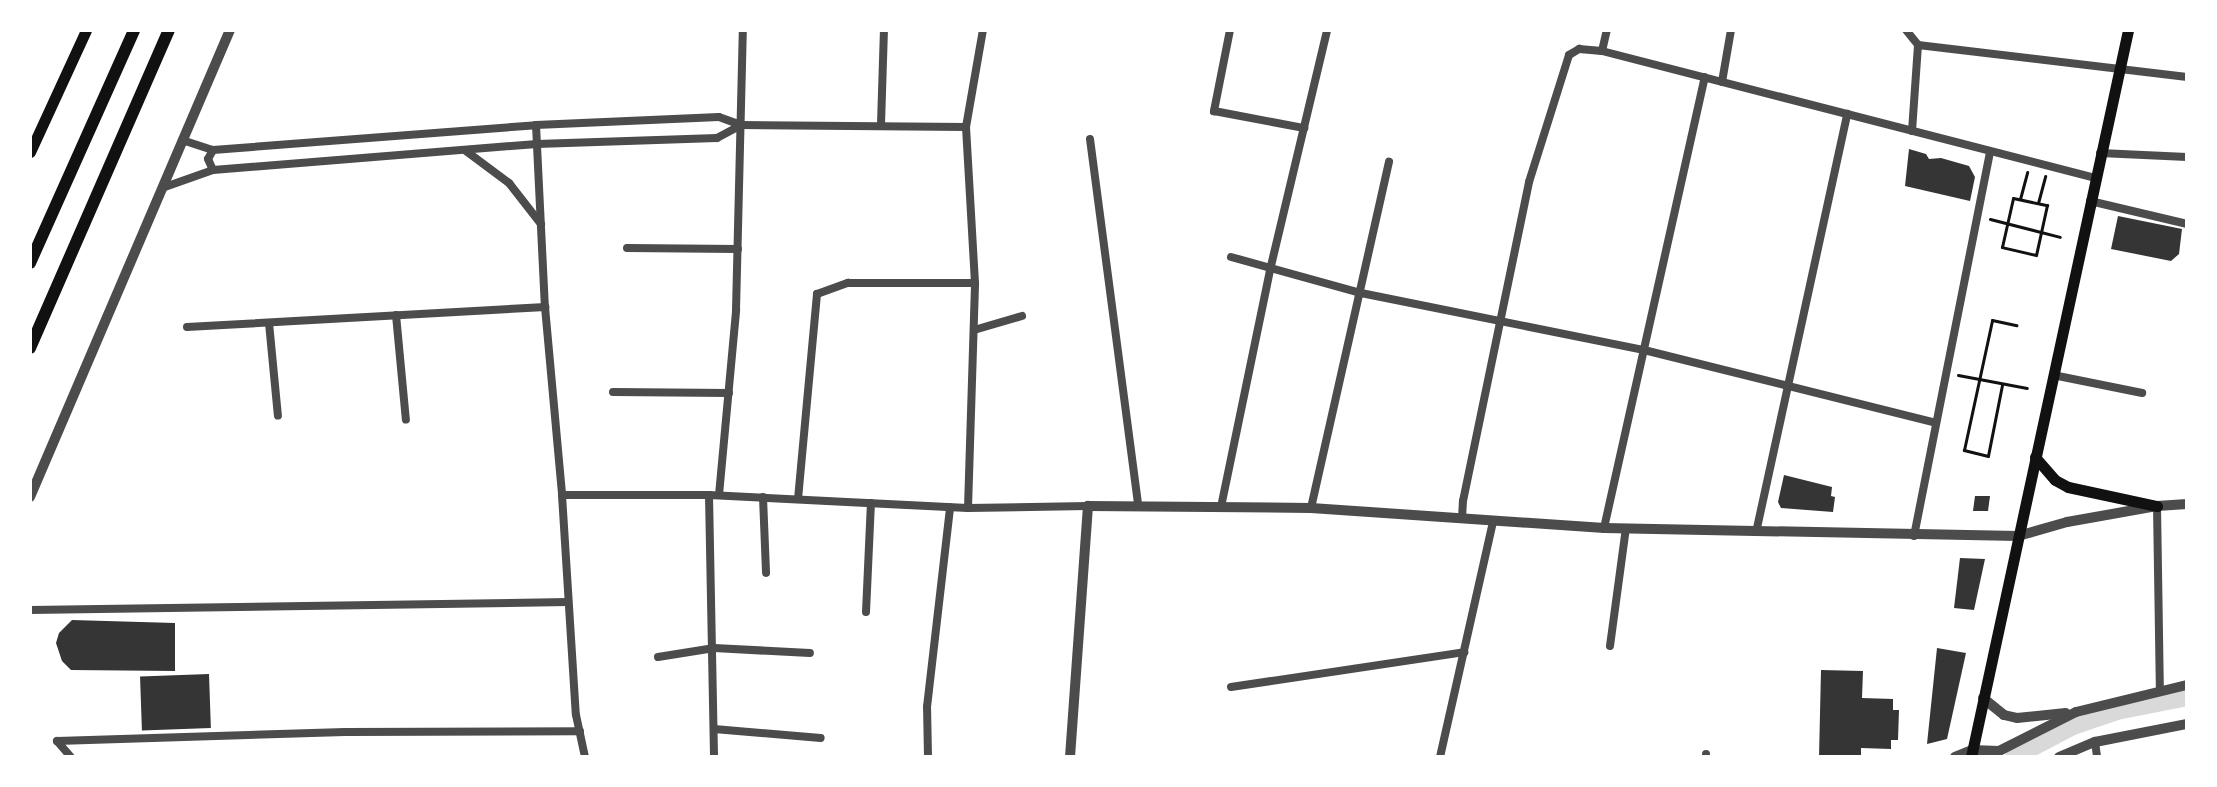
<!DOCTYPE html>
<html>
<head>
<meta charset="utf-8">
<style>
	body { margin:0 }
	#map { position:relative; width:2217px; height:787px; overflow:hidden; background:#fff; font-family:Lato,sans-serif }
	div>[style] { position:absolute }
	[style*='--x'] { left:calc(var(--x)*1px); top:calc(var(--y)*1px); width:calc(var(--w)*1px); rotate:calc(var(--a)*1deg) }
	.canal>* { height:18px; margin:-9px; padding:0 9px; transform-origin:9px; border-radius:9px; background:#d9d9d9 }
	.building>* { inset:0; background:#353535; transform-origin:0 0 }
	.path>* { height:3px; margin:-1.5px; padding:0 1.5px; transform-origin:1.5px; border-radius:1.5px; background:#111 }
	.minor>* { height:8px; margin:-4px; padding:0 4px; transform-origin:4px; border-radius:4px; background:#4c4c4c }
	.tertiary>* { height:10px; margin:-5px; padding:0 5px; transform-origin:5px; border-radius:5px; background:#4c4c4c }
	.secondary>* { height:11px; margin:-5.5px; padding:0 5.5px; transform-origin:5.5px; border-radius:5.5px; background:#111 }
	.trunk>* { height:12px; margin:-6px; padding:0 6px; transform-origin:6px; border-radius:6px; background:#111 }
	span { translate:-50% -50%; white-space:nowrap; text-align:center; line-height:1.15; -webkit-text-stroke:8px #fff; paint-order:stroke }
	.frame { position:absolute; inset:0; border:32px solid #fff; pointer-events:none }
</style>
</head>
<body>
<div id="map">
	<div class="canal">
		<div style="--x:2014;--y:757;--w:67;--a:-27.7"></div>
		<div style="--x:2073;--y:726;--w:46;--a:-18.8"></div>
		<div style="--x:2117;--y:711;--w:71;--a:-11.3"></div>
	</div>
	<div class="building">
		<div style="clip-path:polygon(1909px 149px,1926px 154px,1929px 159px,1941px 158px,1969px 166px,1975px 177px,1970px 201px,1905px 186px)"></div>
		<div style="clip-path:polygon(2118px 216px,2182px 229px,2179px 254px,2171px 261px,2111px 249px)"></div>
		<div style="clip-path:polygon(1784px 475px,1832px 487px,1831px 496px,1835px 497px,1833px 512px,1781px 508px,1778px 502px)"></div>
		<div style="clip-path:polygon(1975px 496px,1990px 496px,1988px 511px,1973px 511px)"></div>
		<div style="clip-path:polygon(1960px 558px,1985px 559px,1974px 610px,1954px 608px)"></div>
		<div style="clip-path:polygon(72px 620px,175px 623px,175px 671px,71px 670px,62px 661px,56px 643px,59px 633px)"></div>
		<div style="clip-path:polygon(1937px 648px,1966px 653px,1947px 739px,1927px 744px)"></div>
		<div style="clip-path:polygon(1821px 670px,1863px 671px,1862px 698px,1893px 699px,1893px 710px,1899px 710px,1898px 740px,1891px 740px,1891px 749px,1861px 748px,1861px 757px,1819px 757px)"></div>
		<div style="left:209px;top:674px;width:54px;height:69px;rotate:88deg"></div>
	</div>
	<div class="path">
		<div style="--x:2013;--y:198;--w:35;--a:12"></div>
		<div style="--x:2047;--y:205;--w:51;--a:102.4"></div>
		<div style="--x:2036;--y:255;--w:35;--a:-167"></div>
		<div style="--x:2002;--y:247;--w:50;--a:-77.3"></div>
		<div style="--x:2020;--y:199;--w:28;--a:-75"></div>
		<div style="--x:2038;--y:203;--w:28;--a:-75"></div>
		<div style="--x:1990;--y:219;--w:72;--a:14.4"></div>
		<div style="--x:1958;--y:375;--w:70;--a:10.7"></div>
		<div style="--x:2002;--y:385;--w:72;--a:101.2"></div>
		<div style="--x:1988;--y:456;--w:25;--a:-166"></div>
		<div style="--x:1964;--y:450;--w:133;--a:-77.8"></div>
		<div style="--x:1992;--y:320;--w:25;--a:12"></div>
	</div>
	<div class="minor">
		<div style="--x:1230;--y:30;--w:83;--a:101.2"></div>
		<div style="--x:1214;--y:111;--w:92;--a:10.7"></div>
		<div style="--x:1906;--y:30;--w:19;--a:51"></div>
		<div style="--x:1918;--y:45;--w:271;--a:6.8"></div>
		<div style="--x:1602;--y:51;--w:22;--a:-77"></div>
		<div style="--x:1722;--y:82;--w:53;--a:-80.2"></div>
		<div style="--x:881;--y:124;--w:94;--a:-88.2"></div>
		<div style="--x:536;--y:125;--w:182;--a:87.2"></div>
		<div style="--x:545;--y:307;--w:189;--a:84.8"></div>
		<div style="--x:562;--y:495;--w:220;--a:86.4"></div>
		<div style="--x:576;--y:715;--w:43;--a:77.9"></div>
		<div style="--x:1912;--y:131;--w:86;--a:-86"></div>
		<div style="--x:1090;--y:139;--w:369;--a:82.5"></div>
		<div style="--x:182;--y:140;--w:33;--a:18"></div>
		<div style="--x:213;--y:150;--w:324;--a:-4.4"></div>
		<div style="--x:536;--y:125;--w:183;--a:-2.5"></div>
		<div style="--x:719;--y:117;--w:23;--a:20"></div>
		<div style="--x:741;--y:125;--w:225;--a:0.5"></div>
		<div style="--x:213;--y:150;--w:10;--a:119"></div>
		<div style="--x:208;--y:159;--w:12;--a:66"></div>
		<div style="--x:466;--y:151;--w:54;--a:36.7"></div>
		<div style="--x:509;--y:183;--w:52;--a:52"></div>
		<div style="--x:2100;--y:153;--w:87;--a:2.6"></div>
		<div style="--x:162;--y:188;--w:54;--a:-19.4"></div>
		<div style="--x:213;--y:170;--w:325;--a:-4.6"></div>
		<div style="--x:537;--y:144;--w:180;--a:-1.9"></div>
		<div style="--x:717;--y:138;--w:27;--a:-28"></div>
		<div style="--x:2090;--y:201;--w:100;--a:13.3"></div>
		<div style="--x:627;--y:248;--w:111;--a:0.5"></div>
		<div style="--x:1231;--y:257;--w:135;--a:15.5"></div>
		<div style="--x:1361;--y:293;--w:289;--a:11.4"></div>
		<div style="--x:1644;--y:350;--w:301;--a:14"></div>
		<div style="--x:396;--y:315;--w:105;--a:84.6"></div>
		<div style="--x:269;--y:323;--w:93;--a:84.5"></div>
		<div style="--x:187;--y:327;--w:359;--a:-3.2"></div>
		<div style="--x:974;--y:330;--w:50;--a:-16.3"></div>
		<div style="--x:2053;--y:375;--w:91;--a:11.4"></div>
		<div style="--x:613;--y:392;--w:116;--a:0.5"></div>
		<div style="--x:562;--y:495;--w:147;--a:0"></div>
		<div style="--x:709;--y:495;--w:259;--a:2.9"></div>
		<div style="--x:968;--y:508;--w:120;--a:-1"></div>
		<div style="--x:709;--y:495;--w:262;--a:88.9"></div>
		<div style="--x:719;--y:495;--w:186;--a:-84.7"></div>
		<div style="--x:736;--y:310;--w:280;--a:-88.6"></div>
		<div style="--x:763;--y:497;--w:76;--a:87.7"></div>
		<div style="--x:798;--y:499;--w:206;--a:-84.7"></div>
		<div style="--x:817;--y:294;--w:33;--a:-20"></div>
		<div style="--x:848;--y:283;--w:127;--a:0"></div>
		<div style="--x:2157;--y:506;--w:184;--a:89.1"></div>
		<div style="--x:1221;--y:507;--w:242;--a:-78.3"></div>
		<div style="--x:1270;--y:270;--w:247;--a:-76.6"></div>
		<div style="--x:968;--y:508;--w:225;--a:-88.2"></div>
		<div style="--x:975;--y:283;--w:156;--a:-93.3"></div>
		<div style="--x:966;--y:127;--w:98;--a:-80.1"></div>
		<div style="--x:1311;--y:508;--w:355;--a:-77.3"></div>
		<div style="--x:1462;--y:519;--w:18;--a:-87"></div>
		<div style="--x:1463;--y:501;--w:326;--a:-78.3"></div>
		<div style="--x:1529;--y:182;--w:133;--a:-72.5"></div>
		<div style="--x:1569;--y:55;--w:12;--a:-31"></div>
		<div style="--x:1579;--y:49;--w:23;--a:5"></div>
		<div style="--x:1602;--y:51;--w:510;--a:14.42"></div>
		<div style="--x:1604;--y:528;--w:462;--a:-77.4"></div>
		<div style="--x:1757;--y:528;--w:424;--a:-77.7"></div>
		<div style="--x:1914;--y:536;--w:391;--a:-78.8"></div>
		<div style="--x:30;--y:610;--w:538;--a:-0.85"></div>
		<div style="--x:866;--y:612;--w:109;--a:-87.4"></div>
		<div style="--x:1610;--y:646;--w:119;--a:-82.3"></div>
		<div style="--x:658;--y:657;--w:57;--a:-9.1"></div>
		<div style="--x:714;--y:648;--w:96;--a:3"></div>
		<div style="--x:1231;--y:687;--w:236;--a:-8.5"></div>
		<div style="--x:714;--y:729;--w:107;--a:4.8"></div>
		<div style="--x:57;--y:741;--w:288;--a:-1.8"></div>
		<div style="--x:345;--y:732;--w:235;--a:-0.2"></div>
		<div style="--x:57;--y:741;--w:21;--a:49"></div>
		<div style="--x:2095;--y:742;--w:15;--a:82"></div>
		<div style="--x:1706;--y:754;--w:3;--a:90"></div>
		<div style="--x:928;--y:757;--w:50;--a:-91.1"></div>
		<div style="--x:927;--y:707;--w:201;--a:-83.4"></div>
		<div style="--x:1440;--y:757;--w:241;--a:-77.3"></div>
	</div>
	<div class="tertiary">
		<div style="--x:30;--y:497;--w:508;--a:-66.82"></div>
		<div style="--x:1983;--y:698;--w:27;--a:39"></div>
		<div style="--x:2004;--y:715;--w:13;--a:13"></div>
		<div style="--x:2017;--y:718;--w:49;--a:-5.8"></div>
		<div style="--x:1070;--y:757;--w:252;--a:-85.9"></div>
		<div style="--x:1088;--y:506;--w:223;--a:0.5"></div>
		<div style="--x:1311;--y:508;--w:294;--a:3.9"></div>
		<div style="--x:1604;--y:528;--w:414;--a:1.1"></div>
		<div style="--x:2018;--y:536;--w:51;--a:-15.9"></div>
		<div style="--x:2067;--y:522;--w:91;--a:-10.1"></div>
		<div style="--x:2157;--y:506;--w:30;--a:-4"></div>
		<div style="--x:1955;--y:757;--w:18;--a:-22"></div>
		<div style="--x:1972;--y:750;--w:27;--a:2"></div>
		<div style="--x:1999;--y:751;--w:86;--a:-26.9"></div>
		<div style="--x:2076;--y:712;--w:114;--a:-13.7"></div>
		<div style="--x:2059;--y:757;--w:39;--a:-23"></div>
		<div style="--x:2095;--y:742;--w:94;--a:-11.1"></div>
	</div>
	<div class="secondary">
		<div style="--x:30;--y:152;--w:134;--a:-65.3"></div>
		<div style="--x:2035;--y:457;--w:30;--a:49"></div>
		<div style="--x:2055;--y:480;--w:15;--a:28"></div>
		<div style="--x:2068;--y:487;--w:91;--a:12.1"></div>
		<div style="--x:1971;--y:757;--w:744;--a:-77.81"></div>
	</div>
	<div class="trunk">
		<div style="--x:30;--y:263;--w:255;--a:-65.9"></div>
		<div style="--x:30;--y:348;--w:347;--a:-66.4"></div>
	</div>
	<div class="frame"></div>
</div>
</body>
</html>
